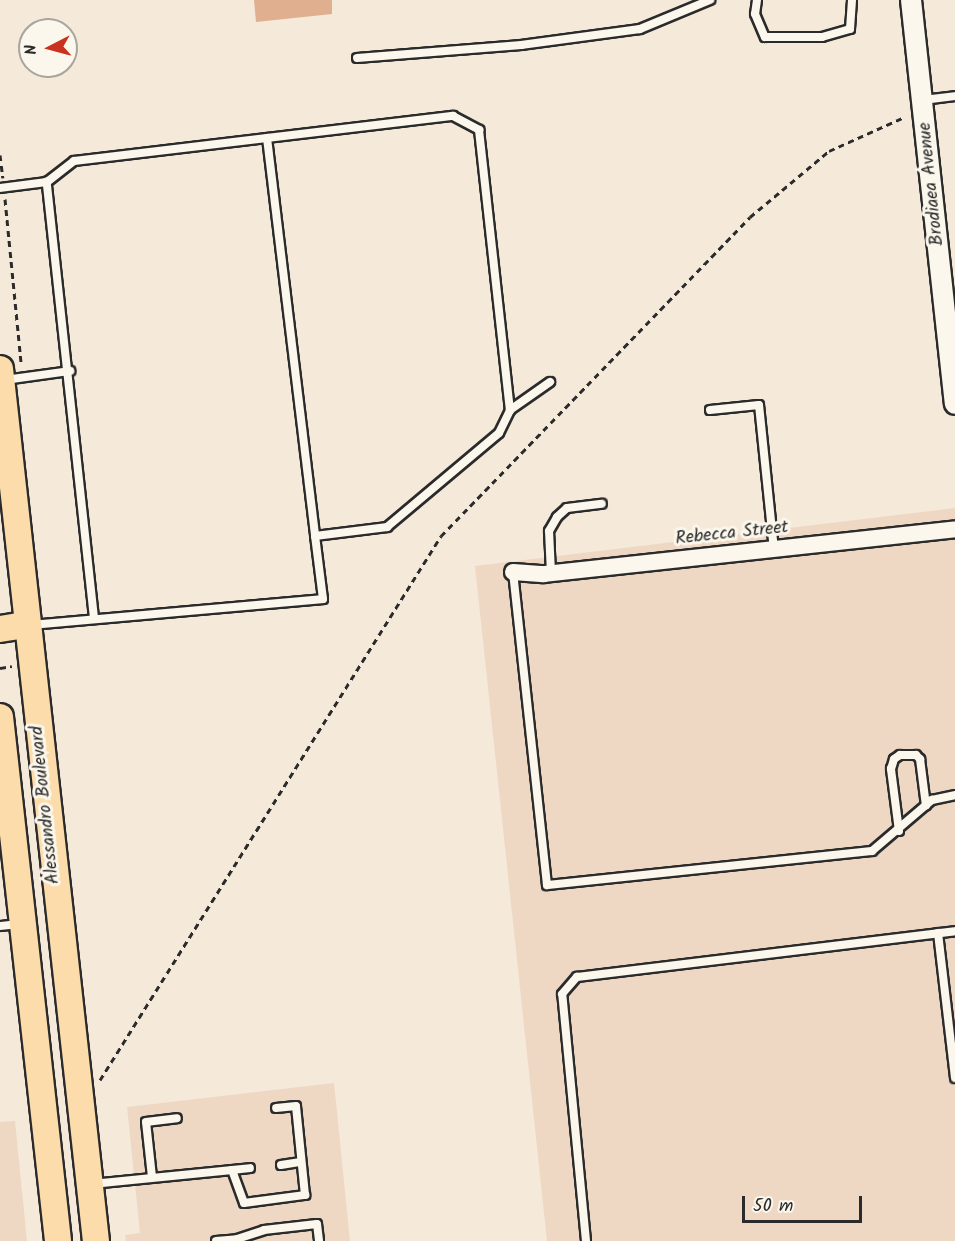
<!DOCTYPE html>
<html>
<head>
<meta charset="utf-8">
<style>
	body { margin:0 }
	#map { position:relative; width:955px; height:1241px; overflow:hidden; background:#f5e9da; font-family:Kalam,sans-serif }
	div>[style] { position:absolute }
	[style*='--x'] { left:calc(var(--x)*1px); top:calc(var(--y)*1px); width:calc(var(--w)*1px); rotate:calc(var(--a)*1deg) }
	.built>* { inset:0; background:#eed8c4 }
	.building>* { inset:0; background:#dfaf90 }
	.path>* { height:3px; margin-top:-1.5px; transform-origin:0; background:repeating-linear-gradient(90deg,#2b2b2b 0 6px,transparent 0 10.5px) }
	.roads { filter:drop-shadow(2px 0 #2b2b2b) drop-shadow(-2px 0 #2b2b2b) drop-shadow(0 2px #2b2b2b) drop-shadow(0 -2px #2b2b2b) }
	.service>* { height:8px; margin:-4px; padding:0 4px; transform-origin:4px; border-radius:4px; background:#fbf7ec }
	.minor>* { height:16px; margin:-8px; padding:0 8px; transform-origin:8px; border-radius:8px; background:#fbf7ec }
	.tertiary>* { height:20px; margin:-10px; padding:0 10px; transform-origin:10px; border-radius:10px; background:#fbf7ec }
	.primary>* { height:26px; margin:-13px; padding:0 13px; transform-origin:13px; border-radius:13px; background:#fddcac }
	span { translate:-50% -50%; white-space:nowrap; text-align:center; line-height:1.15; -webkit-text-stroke:6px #fbf7ec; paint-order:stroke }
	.street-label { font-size:18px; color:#2b2b2b }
	.north { position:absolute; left:18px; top:18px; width:60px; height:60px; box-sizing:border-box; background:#fbf7ec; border:2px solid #a8a59f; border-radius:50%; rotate:264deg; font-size:16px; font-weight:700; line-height:24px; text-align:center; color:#2b2b2b }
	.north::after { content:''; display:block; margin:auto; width:21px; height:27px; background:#c8321e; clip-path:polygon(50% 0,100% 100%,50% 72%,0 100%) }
	.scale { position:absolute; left:742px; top:1196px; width:120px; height:27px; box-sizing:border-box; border:3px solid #2b2b2b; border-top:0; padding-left:8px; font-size:18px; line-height:21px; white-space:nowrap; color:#2b2b2b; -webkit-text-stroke:4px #fbf7ec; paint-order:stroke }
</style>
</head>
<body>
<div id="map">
	<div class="built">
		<div style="clip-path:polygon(955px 508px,955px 1241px,547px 1241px,475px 566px)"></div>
		<div style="clip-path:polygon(334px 1083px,350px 1241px,126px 1241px,125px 1235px,140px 1233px,127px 1107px)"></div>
		<div style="clip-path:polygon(15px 1121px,27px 1241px,0 1241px,0 1122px)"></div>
	</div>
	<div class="building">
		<div style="clip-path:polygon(254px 0,332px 0,332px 14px,256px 22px)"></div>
	</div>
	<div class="path">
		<div style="--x:0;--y:155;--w:23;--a:83"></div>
		<div style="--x:5;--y:199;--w:165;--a:84.4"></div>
		<div style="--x:0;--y:668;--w:12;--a:-9"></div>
		<div style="--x:100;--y:1080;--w:642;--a:-57.92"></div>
		<div style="--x:441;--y:536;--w:444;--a:-45.9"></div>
		<div style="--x:750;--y:217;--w:103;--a:-39.9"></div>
		<div style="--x:829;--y:151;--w:80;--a:-24.3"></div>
	</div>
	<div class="roads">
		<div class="service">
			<div style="--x:757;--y:0;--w:14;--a:98"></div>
			<div style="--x:755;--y:14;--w:25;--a:67"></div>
			<div style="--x:765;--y:37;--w:57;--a:0"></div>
			<div style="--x:822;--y:37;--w:29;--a:-16"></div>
			<div style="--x:850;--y:29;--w:29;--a:-86"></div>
			<div style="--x:357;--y:58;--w:165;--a:-4.5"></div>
			<div style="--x:521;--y:45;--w:120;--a:-7.7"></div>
			<div style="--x:640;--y:29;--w:76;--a:-22.5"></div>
			<div style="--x:923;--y:100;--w:32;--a:-7"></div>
			<div style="--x:267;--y:138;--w:401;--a:83.1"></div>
			<div style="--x:0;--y:188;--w:47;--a:-7.3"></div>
			<div style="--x:5;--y:380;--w:66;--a:-7.9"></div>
			<div style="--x:710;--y:410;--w:49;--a:-5.8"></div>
			<div style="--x:759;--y:405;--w:145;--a:84.1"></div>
			<div style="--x:513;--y:572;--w:315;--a:83.8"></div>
			<div style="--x:547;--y:885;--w:327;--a:-6"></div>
			<div style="--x:872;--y:851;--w:79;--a:-40.4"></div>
			<div style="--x:932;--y:800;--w:24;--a:-12"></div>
			<div style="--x:551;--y:573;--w:42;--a:-92.7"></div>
			<div style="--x:549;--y:531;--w:16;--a:-60"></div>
			<div style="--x:557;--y:517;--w:13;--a:-42"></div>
			<div style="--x:567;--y:508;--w:35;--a:-7"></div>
			<div style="--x:94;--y:618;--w:439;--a:-96.2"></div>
			<div style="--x:47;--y:182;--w:34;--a:-38"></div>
			<div style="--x:74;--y:161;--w:382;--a:-6.8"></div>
			<div style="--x:453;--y:116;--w:30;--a:28"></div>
			<div style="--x:479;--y:130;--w:282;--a:83.7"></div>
			<div style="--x:32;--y:625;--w:292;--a:-5.1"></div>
			<div style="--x:323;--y:599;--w:64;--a:-97.2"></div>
			<div style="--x:315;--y:536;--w:73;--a:-7.1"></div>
			<div style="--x:387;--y:527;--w:146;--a:-40"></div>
			<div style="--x:499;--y:433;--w:25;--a:-64"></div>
			<div style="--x:510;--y:410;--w:49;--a:-35"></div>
			<div style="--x:899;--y:831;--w:63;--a:-97.4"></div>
			<div style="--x:891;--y:769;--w:10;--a:-73"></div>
			<div style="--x:894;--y:759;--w:7;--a:-34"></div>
			<div style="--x:900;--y:755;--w:16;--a:0"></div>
			<div style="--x:916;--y:755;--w:6;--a:45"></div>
			<div style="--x:920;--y:759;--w:47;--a:82.7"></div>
			<div style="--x:0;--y:926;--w:20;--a:-6"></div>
			<div style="--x:938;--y:933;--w:146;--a:83.3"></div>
			<div style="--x:281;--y:1165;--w:20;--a:-9"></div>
			<div style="--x:232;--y:1170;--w:18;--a:-6"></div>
			<div style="--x:152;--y:1177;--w:55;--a:-96.2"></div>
			<div style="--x:146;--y:1122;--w:31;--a:-7"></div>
			<div style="--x:92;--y:1184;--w:141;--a:-5.7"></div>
			<div style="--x:232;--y:1170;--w:35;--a:70"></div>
			<div style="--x:244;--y:1203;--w:62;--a:-7.5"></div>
			<div style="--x:305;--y:1195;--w:89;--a:-95.8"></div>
			<div style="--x:296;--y:1106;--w:20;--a:174"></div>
			<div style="--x:216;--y:1241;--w:21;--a:-5"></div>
			<div style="--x:237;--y:1239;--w:28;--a:-18"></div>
			<div style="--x:264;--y:1230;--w:53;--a:-6.5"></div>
			<div style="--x:317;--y:1224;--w:17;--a:83"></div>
			<div style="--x:586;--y:1241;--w:248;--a:-95.5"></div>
			<div style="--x:562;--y:994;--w:23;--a:-49"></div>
			<div style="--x:577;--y:977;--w:381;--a:-6.9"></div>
		</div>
		<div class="minor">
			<div style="--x:513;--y:572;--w:31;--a:4"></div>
			<div style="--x:544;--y:574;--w:413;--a:-6.2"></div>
		</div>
		<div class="tertiary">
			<div style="--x:911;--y:0;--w:406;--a:83.8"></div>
		</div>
		<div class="primary">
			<div style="--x:0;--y:369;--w:877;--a:83.72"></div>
			<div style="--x:0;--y:629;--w:26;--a:-9"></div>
			<div style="--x:0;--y:717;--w:527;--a:83.68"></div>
		</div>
	</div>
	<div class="street-label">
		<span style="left:932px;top:184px;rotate:-96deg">Brodiaea Avenue</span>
		<span style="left:732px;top:534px;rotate:-6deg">Rebecca Street</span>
		<span style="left:46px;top:805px;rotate:-96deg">Alessandro Boulevard</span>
	</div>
	<div class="north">N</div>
	<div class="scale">50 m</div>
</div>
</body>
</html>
